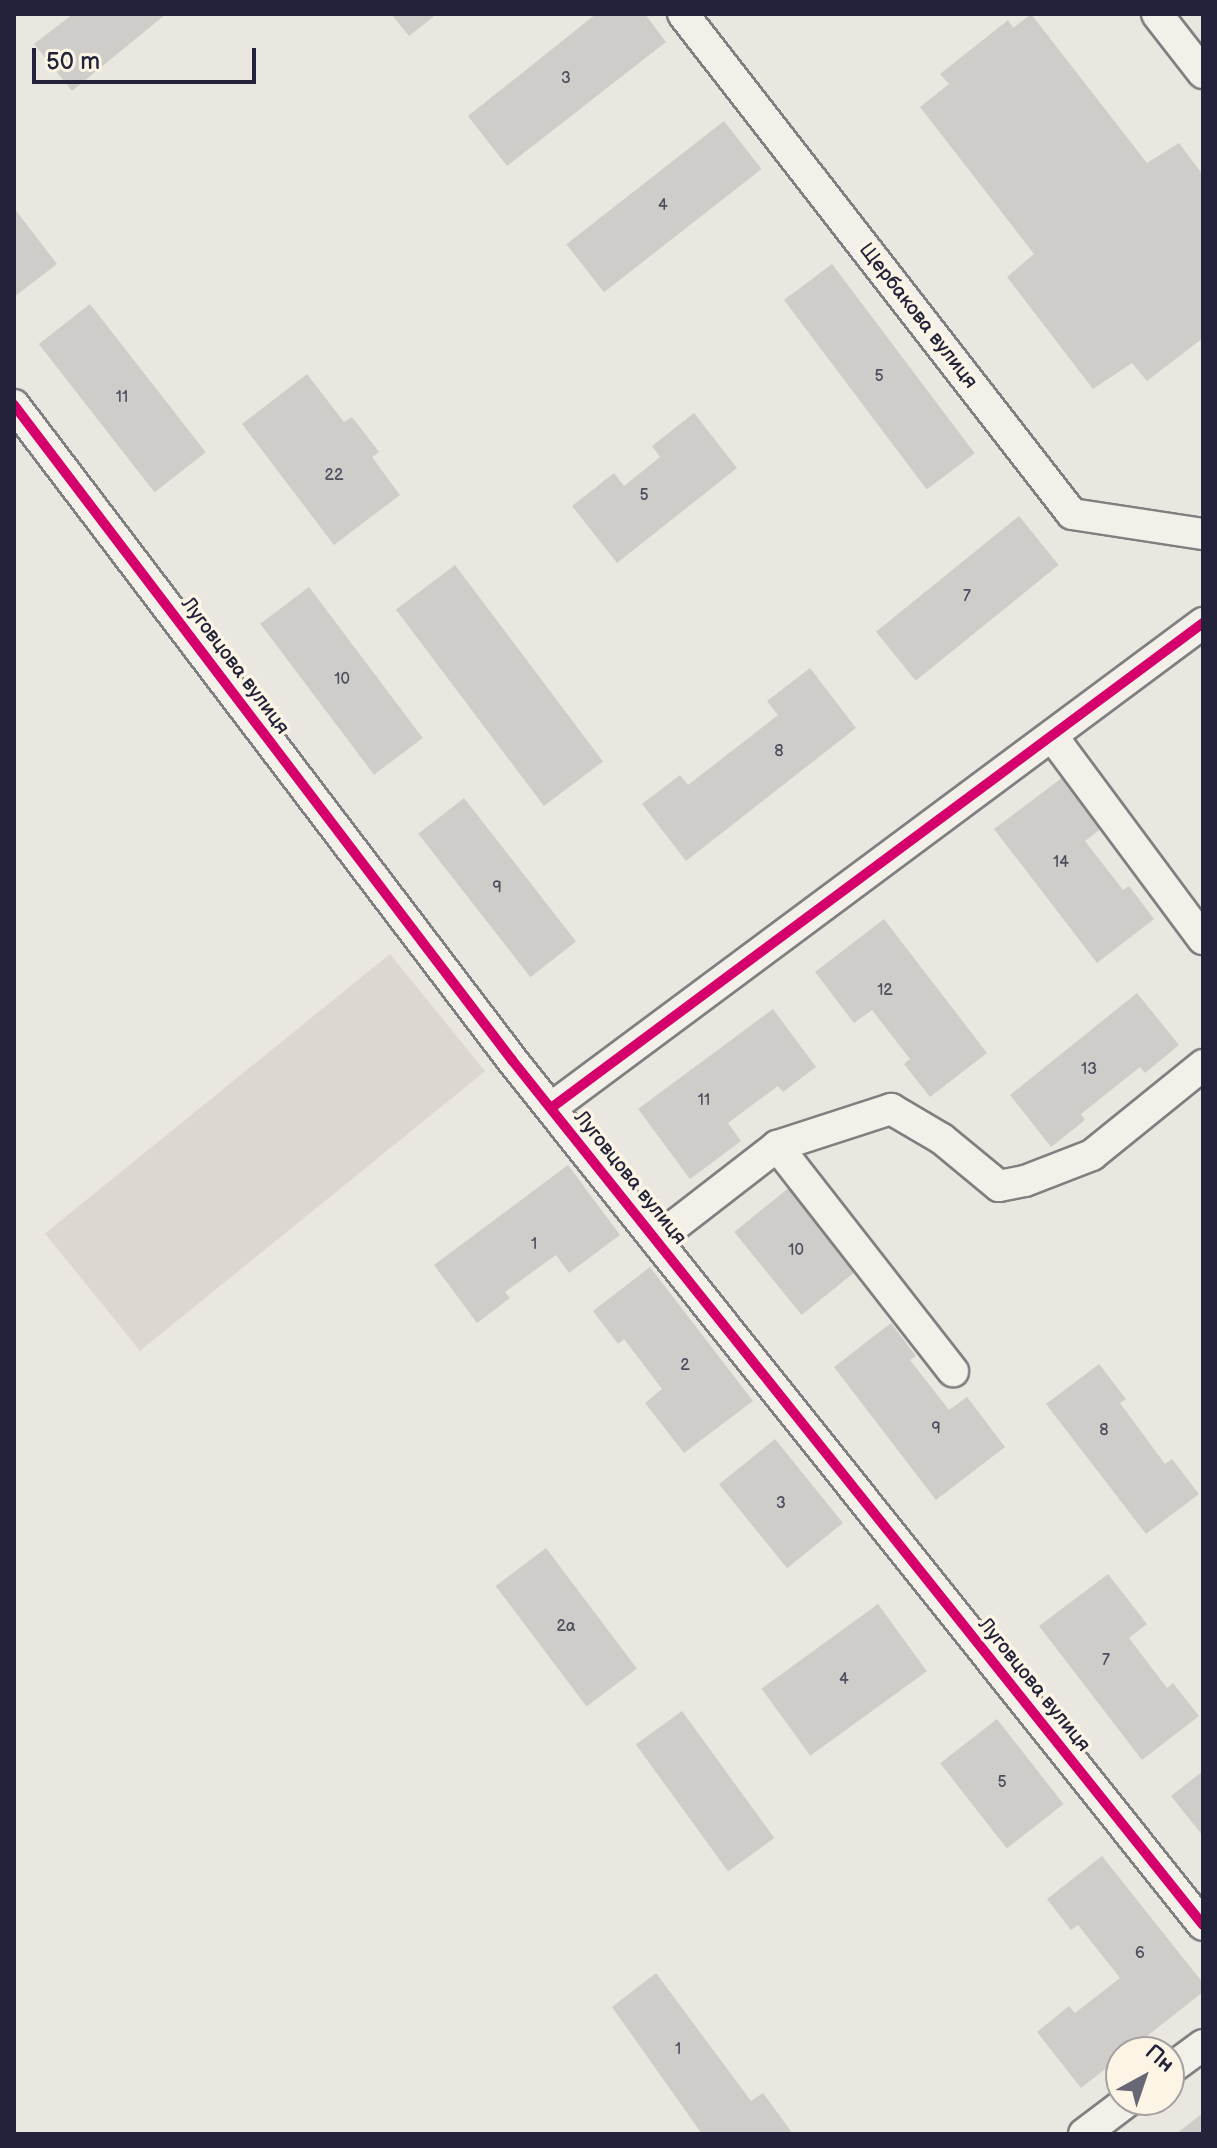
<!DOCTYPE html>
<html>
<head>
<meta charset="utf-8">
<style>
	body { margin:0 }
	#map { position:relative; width:1217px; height:2148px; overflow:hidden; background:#eae7e0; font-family:"Balsamiq Sans",sans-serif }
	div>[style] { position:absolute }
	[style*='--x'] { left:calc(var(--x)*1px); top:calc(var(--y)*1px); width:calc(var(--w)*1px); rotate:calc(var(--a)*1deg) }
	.built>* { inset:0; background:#dcd7d1; transform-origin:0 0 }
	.building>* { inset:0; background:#cfcdc9; transform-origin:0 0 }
	.roads { filter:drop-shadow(2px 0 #807f81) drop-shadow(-2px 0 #807f81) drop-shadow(0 2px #807f81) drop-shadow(0 -2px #807f81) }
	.minor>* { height:30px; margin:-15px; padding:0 15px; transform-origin:15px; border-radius:15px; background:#f3f0ea }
	.cycleway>* { height:10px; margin:-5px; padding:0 5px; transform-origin:5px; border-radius:5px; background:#d6006c }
	span { translate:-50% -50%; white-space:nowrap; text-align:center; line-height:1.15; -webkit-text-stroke:7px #fcf5e5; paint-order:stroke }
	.number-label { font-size:16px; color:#4d4d5e }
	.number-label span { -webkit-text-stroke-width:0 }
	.street-label { font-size:20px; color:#22223b }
	.frame { position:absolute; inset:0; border:16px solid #22223b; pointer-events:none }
	.north { position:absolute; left:1105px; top:2036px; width:80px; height:80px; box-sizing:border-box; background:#fcf5e5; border:2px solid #a5a1a1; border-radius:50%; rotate:40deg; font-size:22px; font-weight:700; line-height:32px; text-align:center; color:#22223b }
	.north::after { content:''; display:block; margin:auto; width:28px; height:36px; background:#686775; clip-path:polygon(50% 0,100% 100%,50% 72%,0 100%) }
	.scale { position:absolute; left:32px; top:48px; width:224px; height:36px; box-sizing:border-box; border:4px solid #22223b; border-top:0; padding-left:10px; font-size:24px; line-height:28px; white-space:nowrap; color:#22223b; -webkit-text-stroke:6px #fcf5e5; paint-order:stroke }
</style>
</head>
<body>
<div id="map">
	<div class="built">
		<div style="left:390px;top:954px;width:151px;height:444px;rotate:51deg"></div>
	</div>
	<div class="building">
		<div style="clip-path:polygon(73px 14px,166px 14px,72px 91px,34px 44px)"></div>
		<div style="clip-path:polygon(391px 14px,437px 14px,409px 36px)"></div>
		<div style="clip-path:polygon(596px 14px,645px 14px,666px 42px,507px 166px,468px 116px)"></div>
		<div style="clip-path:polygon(1031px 14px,1147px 163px,1179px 143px,1203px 175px,1203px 338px,1147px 381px,1132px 363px,1093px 389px,1007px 277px,1034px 254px,920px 107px,949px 84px,940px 74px,1008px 20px,1013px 28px)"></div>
		<div style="left:724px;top:121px;width:61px;height:200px;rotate:52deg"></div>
		<div style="clip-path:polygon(14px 208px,57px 264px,14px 297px)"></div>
		<div style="left:832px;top:264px;width:237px;height:60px;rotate:53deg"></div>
		<div style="left:90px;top:304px;width:188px;height:65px;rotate:52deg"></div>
		<div style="clip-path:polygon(307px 374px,344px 422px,352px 417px,379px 452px,372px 457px,400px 495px,334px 545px,242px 424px)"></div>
		<div style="clip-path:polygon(694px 413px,737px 468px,617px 563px,572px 506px,614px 473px,624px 486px,660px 457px,652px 446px)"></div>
		<div style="left:1019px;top:516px;width:63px;height:184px;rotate:51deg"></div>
		<div style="left:455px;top:565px;width:246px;height:74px;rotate:53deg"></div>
		<div style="left:309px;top:587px;width:189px;height:61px;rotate:53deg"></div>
		<div style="clip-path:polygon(810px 668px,856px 728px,686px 861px,642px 804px,680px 775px,688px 785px,778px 715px,767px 701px)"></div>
		<div style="clip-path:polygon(1063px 777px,1103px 827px,1085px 841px,1123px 890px,1129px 886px,1154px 919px,1097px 963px,994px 829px)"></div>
		<div style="left:464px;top:798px;width:182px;height:58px;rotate:52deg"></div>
		<div style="clip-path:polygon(884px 919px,987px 1053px,930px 1097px,904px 1064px,910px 1059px,872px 1010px,854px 1023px,815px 972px)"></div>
		<div style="clip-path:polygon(1137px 993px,1179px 1045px,1145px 1073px,1140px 1067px,1081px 1114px,1085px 1120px,1051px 1147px,1010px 1095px)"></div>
		<div style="clip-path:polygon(773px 1009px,816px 1067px,783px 1092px,778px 1086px,728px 1123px,741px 1141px,690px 1179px,638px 1109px)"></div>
		<div style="clip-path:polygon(568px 1165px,620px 1235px,569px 1273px,556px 1255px,505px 1292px,510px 1298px,477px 1323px,434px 1265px)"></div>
		<div style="left:791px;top:1186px;width:107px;height:73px;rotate:51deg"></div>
		<div style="clip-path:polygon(650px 1267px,753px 1401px,684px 1453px,645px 1403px,662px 1389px,624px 1339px,618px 1344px,593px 1311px)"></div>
		<div style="clip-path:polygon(891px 1323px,916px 1356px,910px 1360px,949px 1410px,967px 1397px,1005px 1447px,936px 1500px,834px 1367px)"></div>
		<div style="clip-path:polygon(1099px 1364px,1126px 1399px,1120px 1403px,1165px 1464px,1172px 1459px,1199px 1494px,1146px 1534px,1046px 1404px)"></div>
		<div style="left:775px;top:1439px;width:108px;height:72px;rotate:51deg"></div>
		<div style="left:546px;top:1548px;width:151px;height:63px;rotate:53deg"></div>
		<div style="clip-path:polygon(1108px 1574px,1147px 1624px,1129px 1638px,1167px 1688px,1173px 1683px,1199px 1716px,1142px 1760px,1039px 1626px)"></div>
		<div style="left:878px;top:1604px;width:83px;height:144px;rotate:54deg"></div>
		<div style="left:682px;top:1711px;width:157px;height:57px;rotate:54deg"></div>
		<div style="left:997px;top:1719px;width:108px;height:72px;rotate:52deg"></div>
		<div style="clip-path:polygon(1203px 1771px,1203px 1836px,1171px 1796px)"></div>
		<div style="clip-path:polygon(1102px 1856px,1203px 1983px,1203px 1992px,1081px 2088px,1037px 2032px,1069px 2006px,1075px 2013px,1120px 1978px,1078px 1925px,1071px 1930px,1047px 1899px)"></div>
		<div style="clip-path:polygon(656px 1973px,751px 2101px,763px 2093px,793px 2134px,702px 2134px,612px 2007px)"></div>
		<div style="clip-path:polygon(1203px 2113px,1203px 2134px,1176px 2134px)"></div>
	</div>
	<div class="roads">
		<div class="minor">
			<div style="--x:683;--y:14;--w:633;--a:52.12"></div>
			<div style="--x:1072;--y:514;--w:133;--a:8.7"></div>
			<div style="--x:1157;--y:14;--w:75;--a:52.1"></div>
			<div style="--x:14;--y:405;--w:823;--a:52.75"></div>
			<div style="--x:512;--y:1060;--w:1107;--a:51.38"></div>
			<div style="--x:1052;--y:736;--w:253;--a:53.4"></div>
			<div style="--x:551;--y:1108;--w:813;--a:-36.64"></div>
			<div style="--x:777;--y:1146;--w:286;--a:52"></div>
			<div style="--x:656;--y:1240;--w:153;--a:-37.8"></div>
			<div style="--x:777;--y:1146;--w:120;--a:-18"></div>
			<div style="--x:891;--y:1109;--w:59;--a:30.5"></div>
			<div style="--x:942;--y:1139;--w:74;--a:39.5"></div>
			<div style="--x:999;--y:1186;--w:26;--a:-11"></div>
			<div style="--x:1025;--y:1181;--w:72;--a:-21.2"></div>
			<div style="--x:1092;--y:1155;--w:143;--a:-39"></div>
			<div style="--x:1169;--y:2070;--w:42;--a:-36.3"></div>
			<div style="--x:1084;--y:2134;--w:56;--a:-37.1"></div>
		</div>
	</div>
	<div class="cycleway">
		<div style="--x:14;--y:405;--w:823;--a:52.75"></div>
		<div style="--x:512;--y:1060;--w:1107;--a:51.38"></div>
		<div style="--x:551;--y:1108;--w:813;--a:-36.64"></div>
	</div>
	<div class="number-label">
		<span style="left:566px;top:79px">3</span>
		<span style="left:663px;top:206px">4</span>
		<span style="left:879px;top:377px">5</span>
		<span style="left:122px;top:398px">11</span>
		<span style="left:334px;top:476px">22</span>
		<span style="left:644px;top:496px">5</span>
		<span style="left:967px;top:597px">7</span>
		<span style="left:342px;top:680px">10</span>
		<span style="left:779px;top:752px">8</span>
		<span style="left:1061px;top:863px">14</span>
		<span style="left:497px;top:888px">9</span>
		<span style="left:885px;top:991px">12</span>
		<span style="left:1089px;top:1070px">13</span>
		<span style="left:704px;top:1101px">11</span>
		<span style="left:534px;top:1245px">1</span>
		<span style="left:796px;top:1251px">10</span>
		<span style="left:685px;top:1366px">2</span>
		<span style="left:936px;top:1429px">9</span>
		<span style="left:1104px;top:1431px">8</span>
		<span style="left:781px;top:1504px">3</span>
		<span style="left:566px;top:1627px">2а</span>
		<span style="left:1106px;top:1661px">7</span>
		<span style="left:844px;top:1680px">4</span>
		<span style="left:1002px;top:1783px">5</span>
		<span style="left:1140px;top:1954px">6</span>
		<span style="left:678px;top:2050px">1</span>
	</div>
	<div class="street-label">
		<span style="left:918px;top:316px;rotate:52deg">Щербакова вулиця</span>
		<span style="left:235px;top:666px;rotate:53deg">Луговцова вулиця</span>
		<span style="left:630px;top:1178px;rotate:51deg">Луговцова вулиця</span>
		<span style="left:1034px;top:1685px;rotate:51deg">Луговцова вулиця</span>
	</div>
	<div class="frame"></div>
	<div class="north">Пн</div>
	<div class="scale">50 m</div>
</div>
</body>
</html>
